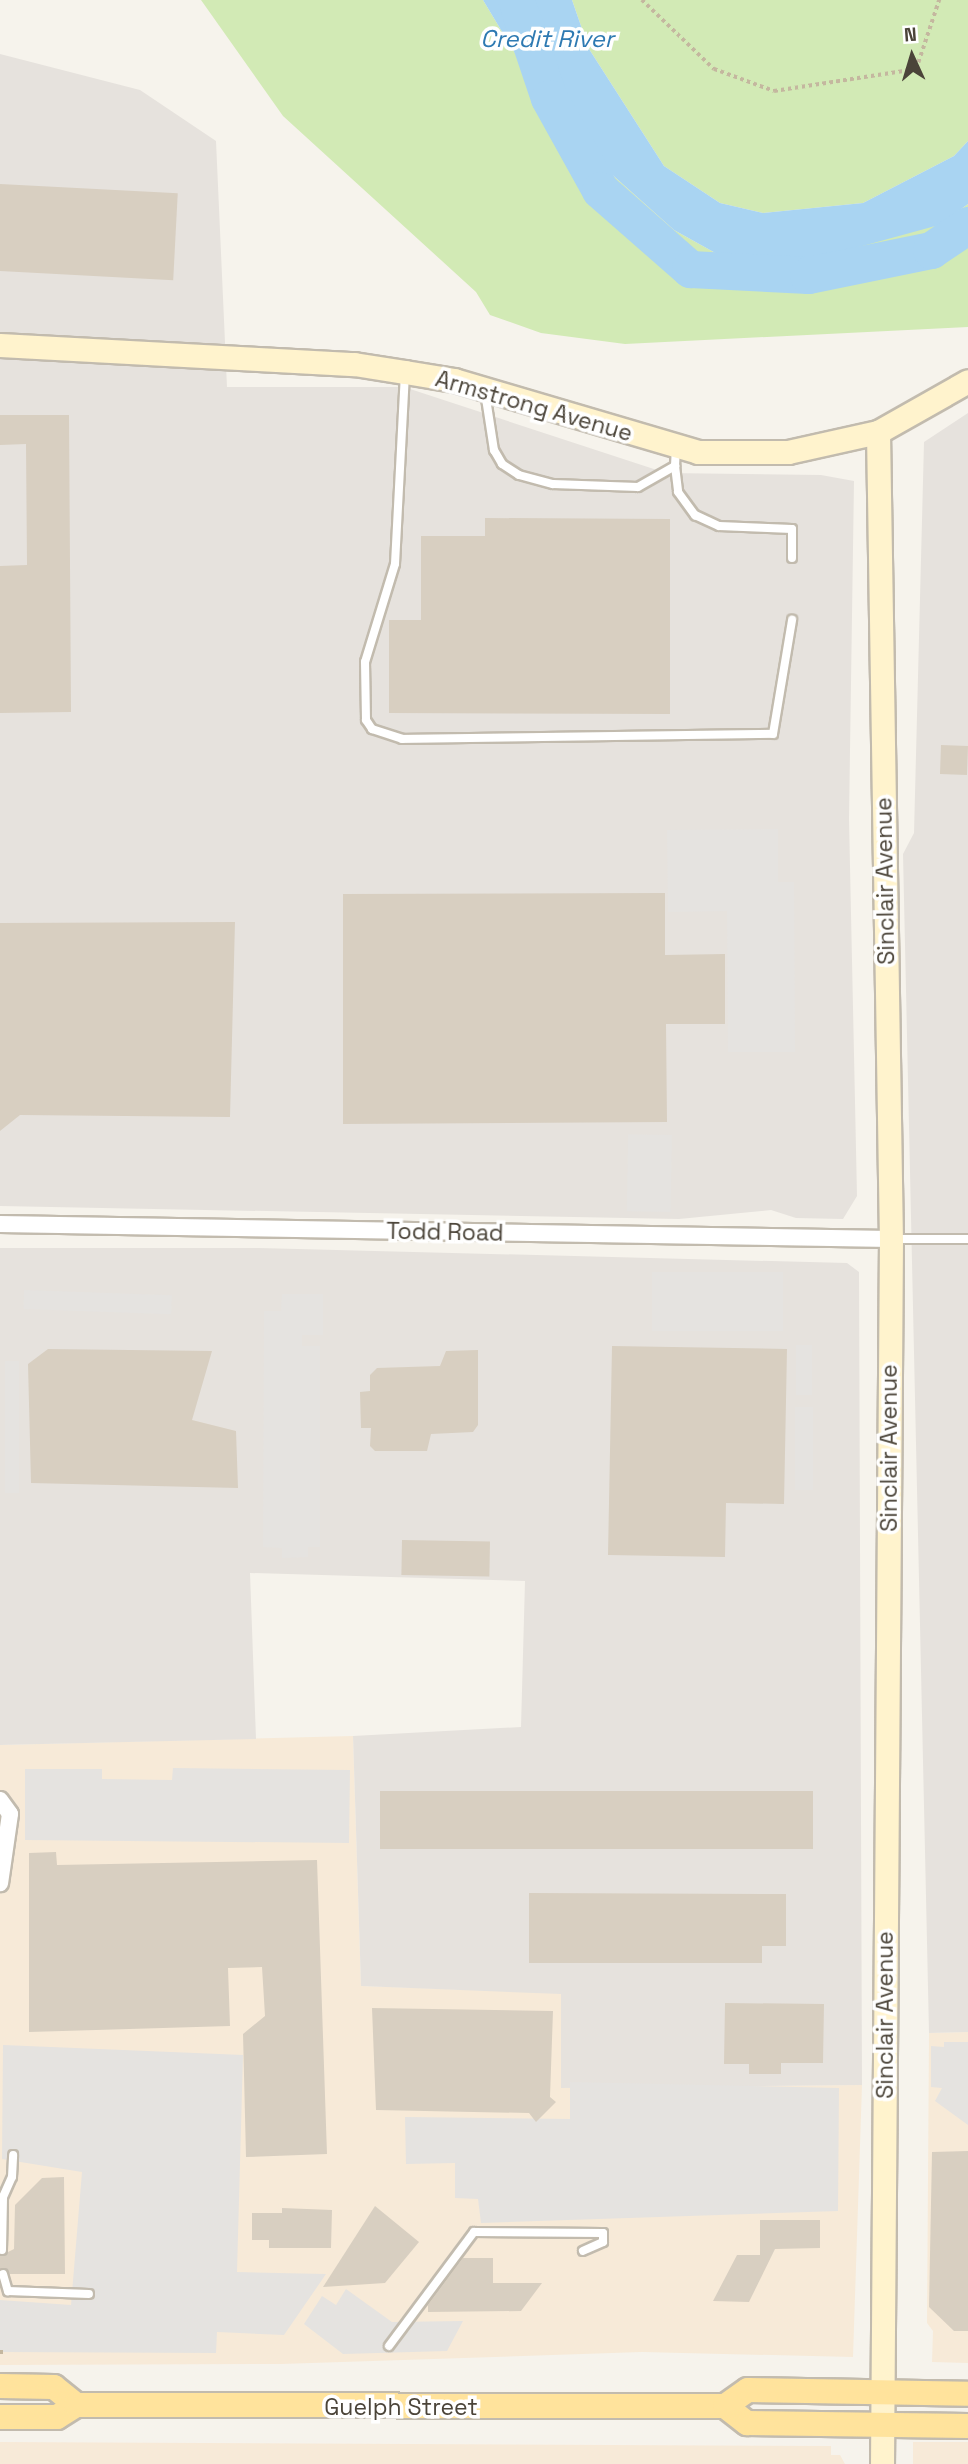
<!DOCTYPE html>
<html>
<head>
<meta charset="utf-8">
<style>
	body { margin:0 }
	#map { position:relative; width:968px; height:2464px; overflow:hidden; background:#f6f3ec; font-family:"Space Grotesk",sans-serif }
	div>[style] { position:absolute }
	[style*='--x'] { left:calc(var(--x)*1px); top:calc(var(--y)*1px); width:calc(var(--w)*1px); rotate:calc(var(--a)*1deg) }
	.commercial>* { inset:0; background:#f7ead8; transform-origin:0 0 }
	.industrial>* { inset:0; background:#e6e2dd }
	.green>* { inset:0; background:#d2eab5 }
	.parking>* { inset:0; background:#e5e3e0; transform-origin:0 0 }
	.water>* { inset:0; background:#a9d4f2 }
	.river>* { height:37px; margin:-18.5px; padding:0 18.5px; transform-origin:18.5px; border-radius:18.5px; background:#a9d4f2 }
	.building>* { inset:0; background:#d8cfc1; transform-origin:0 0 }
	.path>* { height:3.5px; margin-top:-1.75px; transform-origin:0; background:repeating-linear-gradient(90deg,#c4b79f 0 3.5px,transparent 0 7px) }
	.roads { filter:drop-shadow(2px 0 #c2bbae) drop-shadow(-2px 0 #c2bbae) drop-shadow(0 2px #c2bbae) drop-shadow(0 -2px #c2bbae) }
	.lane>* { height:8px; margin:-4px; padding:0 4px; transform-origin:4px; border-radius:4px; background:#fff }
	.street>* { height:16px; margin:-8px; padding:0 8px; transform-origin:8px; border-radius:8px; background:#fff }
	.secondary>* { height:23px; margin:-11.5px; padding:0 11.5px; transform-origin:11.5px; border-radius:11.5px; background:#fff3cd }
	.primary>* { height:24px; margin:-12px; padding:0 12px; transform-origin:12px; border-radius:12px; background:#ffe39c }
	span { translate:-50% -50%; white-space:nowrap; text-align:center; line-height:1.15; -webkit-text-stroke:7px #fff; paint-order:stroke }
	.street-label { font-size:23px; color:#4b4439 }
	.water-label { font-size:24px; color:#2e7ab2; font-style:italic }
	.north { position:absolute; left:877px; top:21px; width:70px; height:70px; -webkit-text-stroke:5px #fff; paint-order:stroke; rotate:356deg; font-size:19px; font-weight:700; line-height:28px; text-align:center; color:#4b4439 }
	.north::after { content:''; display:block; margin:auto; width:24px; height:32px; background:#4b4439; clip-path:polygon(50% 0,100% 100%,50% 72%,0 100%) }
</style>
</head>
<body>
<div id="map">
	<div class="commercial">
		<div style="clip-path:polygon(353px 1736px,361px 1986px,561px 1993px,561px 2088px,862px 2085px,853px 2357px,642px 2352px,281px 2364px,0 2365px,0 1745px)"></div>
		<div style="clip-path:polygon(968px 2032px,968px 2363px,932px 2362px,933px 2331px,927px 2323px,929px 2033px)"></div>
		<div style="clip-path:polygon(0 2442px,831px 2446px,831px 2455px,840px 2455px,845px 2464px,0 2464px)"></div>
		<div style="left:968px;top:2442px;width:22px;height:55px;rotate:90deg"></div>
	</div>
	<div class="industrial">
		<div style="clip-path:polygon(0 54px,140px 90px,216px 141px,227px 387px,404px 387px,666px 473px,821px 475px,854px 481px,849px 819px,857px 1196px,843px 1219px,796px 1218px,771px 1210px,679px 1219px,0 1206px)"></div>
		<div style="clip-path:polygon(968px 413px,968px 2032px,929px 2033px,903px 854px,914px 833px,924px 442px)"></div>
		<div style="clip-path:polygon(0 1248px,259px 1248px,847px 1263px,859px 1272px,862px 2085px,561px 2088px,561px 1994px,361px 1986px,353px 1736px,521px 1727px,525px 1581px,250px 1573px,256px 1739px,0 1745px)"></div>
	</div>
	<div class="green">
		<div style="clip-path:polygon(201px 0,483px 0,560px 128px,674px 230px,737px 265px,939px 225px,968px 204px,968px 327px,625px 344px,541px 333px,490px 315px,476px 292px,283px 116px)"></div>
		<div style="clip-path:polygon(572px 0,968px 0,968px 141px,954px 156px,863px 203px,763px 213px,720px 203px,664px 166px,589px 49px)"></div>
	</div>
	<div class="parking">
		<div style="clip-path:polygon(778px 829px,778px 882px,794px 882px,795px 1052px,728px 1052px,727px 911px,668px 912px,667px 830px)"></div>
		<div style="left:672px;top:1135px;width:77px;height:44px;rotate:91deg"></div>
		<div style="left:652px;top:1272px;width:131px;height:59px"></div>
		<div style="left:24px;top:1290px;width:148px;height:19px;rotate:2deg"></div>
		<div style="clip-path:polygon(282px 1294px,323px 1294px,323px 1335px,302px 1335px,302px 1346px,320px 1346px,320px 1547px,308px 1547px,308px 1557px,282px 1558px,282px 1548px,263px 1547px,264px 1311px,281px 1311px)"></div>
		<div style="left:796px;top:1345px;width:16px;height:50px"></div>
		<div style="left:5px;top:1361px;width:14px;height:132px"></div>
		<div style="left:795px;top:1407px;width:18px;height:83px"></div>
		<div style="clip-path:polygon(173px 1768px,350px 1770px,349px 1843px,25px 1840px,25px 1769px,102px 1769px,102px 1779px,172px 1780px)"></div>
		<div style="clip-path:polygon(944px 2042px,968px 2042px,968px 2125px,935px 2101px,942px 2088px,931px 2087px,931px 2046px,944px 2047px)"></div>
		<div style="clip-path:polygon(3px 2045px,243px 2055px,237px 2272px,326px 2274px,284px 2335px,217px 2332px,216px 2353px,0 2352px,0 2300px,71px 2305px,82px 2172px,2px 2159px)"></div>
		<div style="clip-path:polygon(570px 2082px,839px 2088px,838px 2211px,481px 2223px,478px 2199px,455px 2198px,455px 2163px,406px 2164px,405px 2117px,570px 2119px)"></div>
		<div style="clip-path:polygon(346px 2289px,392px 2322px,463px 2321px,447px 2351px,343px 2354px,304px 2324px,322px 2296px,336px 2305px)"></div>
	</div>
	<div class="water">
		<div style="clip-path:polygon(483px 0,572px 0,589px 49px,664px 166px,720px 203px,763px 213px,863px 203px,954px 156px,968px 141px,968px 204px,939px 225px,793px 265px,737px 265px,674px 230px,560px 128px)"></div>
	</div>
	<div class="river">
		<div style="--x:516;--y:0;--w:103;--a:71.4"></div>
		<div style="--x:549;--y:98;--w:105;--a:61"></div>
		<div style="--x:600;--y:190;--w:120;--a:41.3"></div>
		<div style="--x:690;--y:269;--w:118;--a:2.9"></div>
		<div style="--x:808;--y:275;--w:126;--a:-11.5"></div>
		<div style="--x:931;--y:250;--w:45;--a:-34"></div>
	</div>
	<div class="building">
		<div style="left:0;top:184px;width:178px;height:87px;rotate:3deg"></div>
		<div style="clip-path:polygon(0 415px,69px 415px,71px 712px,0 713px,0 566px,27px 565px,26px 444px,0 445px)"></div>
		<div style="clip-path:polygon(485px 518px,670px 519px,670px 714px,389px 713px,389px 620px,421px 620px,421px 536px,485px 536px)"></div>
		<div style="left:941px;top:745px;width:27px;height:29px;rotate:2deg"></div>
		<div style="clip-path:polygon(665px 893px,665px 955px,725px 954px,725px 1024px,666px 1024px,667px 1122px,343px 1124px,343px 894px)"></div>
		<div style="clip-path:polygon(235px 922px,230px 1117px,20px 1115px,0 1131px,0 923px)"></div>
		<div style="clip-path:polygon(612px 1346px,787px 1349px,784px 1504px,726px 1503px,725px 1557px,608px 1555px)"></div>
		<div style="clip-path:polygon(48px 1349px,212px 1351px,192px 1420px,236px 1431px,238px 1488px,31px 1483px,28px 1364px)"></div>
		<div style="clip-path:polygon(478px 1350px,478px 1425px,473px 1432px,431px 1434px,427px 1451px,375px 1451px,370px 1446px,371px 1428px,361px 1428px,360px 1392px,370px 1391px,370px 1375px,377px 1368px,440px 1366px,446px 1351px)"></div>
		<div style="left:402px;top:1540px;width:88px;height:35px;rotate:1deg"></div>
		<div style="left:380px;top:1791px;width:433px;height:58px"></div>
		<div style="clip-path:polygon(56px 1852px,57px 1865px,317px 1860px,327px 2154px,246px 2157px,243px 2034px,265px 2016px,262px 1967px,228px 1968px,230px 2026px,29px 2032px,29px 1853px)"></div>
		<div style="clip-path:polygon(529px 1893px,786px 1894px,786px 1946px,762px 1946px,762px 1963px,529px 1963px)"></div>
		<div style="clip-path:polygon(725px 2003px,824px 2004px,823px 2063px,781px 2063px,781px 2074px,749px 2074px,749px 2064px,724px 2064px)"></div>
		<div style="clip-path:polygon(372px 2008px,553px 2011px,550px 2097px,556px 2102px,536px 2122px,529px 2113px,376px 2110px)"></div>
		<div style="clip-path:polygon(968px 2151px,968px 2331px,954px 2331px,929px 2307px,932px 2152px)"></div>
		<div style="clip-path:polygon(64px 2177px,65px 2274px,10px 2274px,0 2268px,0 2256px,14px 2249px,15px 2205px,42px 2178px)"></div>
		<div style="clip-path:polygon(375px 2206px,419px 2242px,385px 2283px,323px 2287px)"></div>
		<div style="clip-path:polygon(282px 2208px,332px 2210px,331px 2248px,269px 2248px,269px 2240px,252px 2240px,252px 2213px,282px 2213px)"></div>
		<div style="clip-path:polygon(760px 2220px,820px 2220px,820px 2248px,775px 2249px,749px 2302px,713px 2301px,737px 2255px,760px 2255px)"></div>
		<div style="clip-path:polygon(463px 2258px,493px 2258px,493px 2283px,542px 2283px,521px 2311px,428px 2312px,428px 2305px)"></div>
	</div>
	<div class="path">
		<div style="--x:642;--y:0;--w:100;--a:43.8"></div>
		<div style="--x:714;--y:69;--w:64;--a:20.1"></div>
		<div style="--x:774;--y:91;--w:144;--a:-8.8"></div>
		<div style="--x:916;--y:69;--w:73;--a:-71.6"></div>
		<div style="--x:0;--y:2352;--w:5;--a:0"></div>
	</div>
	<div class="roads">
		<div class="lane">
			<div style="--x:405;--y:373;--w:191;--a:93"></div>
			<div style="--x:395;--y:564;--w:102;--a:107"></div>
			<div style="--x:365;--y:662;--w:58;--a:89"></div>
			<div style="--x:366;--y:720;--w:11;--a:56"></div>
			<div style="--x:372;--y:729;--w:32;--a:18"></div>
			<div style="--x:402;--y:739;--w:371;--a:-0.8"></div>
			<div style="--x:773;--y:734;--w:116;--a:-80.5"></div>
			<div style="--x:485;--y:392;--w:59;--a:81.2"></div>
			<div style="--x:494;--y:450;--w:16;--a:60"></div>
			<div style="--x:502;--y:464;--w:20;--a:33"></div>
			<div style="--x:519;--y:475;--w:35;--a:15"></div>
			<div style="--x:553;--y:484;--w:85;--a:2"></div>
			<div style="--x:638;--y:487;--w:43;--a:-29.6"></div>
			<div style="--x:675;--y:466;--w:19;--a:-87"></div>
			<div style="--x:675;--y:466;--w:26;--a:83"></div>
			<div style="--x:678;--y:492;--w:29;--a:54"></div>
			<div style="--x:695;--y:515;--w:26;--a:25"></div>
			<div style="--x:719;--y:526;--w:73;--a:2.4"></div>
			<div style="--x:792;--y:529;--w:29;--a:90"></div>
			<div style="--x:894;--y:1239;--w:74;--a:0"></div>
			<div style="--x:2;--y:2250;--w:53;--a:-88.9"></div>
			<div style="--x:3;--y:2197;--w:22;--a:-66"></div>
			<div style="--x:12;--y:2177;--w:22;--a:-87"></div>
			<div style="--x:3;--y:2274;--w:18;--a:74"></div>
			<div style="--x:8;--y:2291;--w:81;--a:2.1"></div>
			<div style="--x:389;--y:2346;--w:142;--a:-53.3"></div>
			<div style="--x:474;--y:2232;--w:129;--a:0.4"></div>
			<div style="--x:603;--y:2233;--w:9;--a:90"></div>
			<div style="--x:603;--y:2242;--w:22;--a:156"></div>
		</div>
		<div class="street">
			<div style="--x:0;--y:1224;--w:891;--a:0.96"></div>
			<div style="--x:0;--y:1800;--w:17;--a:54"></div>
			<div style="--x:10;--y:1814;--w:70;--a:98.2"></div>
		</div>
		<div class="secondary">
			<div style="--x:0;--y:345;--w:355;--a:3.1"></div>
			<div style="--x:354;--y:364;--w:52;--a:8.9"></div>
			<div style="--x:405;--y:372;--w:50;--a:9.3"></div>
			<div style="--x:454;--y:380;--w:254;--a:16.4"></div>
			<div style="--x:698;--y:452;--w:90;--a:0"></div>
			<div style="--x:788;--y:452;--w:92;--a:-12.5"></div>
			<div style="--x:878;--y:432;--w:103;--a:-29.5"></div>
			<div style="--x:878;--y:432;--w:807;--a:89.08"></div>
			<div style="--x:891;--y:1239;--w:1225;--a:90.42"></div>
		</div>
		<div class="primary">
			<div style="--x:0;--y:2386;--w:54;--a:1.1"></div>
			<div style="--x:54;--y:2387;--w:28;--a:39"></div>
			<div style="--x:725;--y:2406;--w:28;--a:38"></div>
			<div style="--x:747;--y:2423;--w:221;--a:0.8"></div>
			<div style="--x:0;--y:2417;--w:57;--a:0"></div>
			<div style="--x:57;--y:2417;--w:22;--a:-32"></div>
			<div style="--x:76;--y:2405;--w:649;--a:0.09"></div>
			<div style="--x:725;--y:2406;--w:28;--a:-35"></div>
			<div style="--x:748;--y:2390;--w:220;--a:1"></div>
		</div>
	</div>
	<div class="street-label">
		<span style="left:534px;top:406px;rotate:16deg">Armstrong Avenue</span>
		<span style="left:885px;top:881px;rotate:-91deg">Sinclair Avenue</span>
		<span style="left:445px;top:1232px;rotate:1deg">Todd Road</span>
		<span style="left:889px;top:1448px;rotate:-90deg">Sinclair Avenue</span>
		<span style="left:885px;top:2015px;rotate:-90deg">Sinclair Avenue</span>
		<span style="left:401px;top:2407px">Guelph Street</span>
	</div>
	<div class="water-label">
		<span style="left:547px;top:39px">Credit River</span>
	</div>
	<div class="north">N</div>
</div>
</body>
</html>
